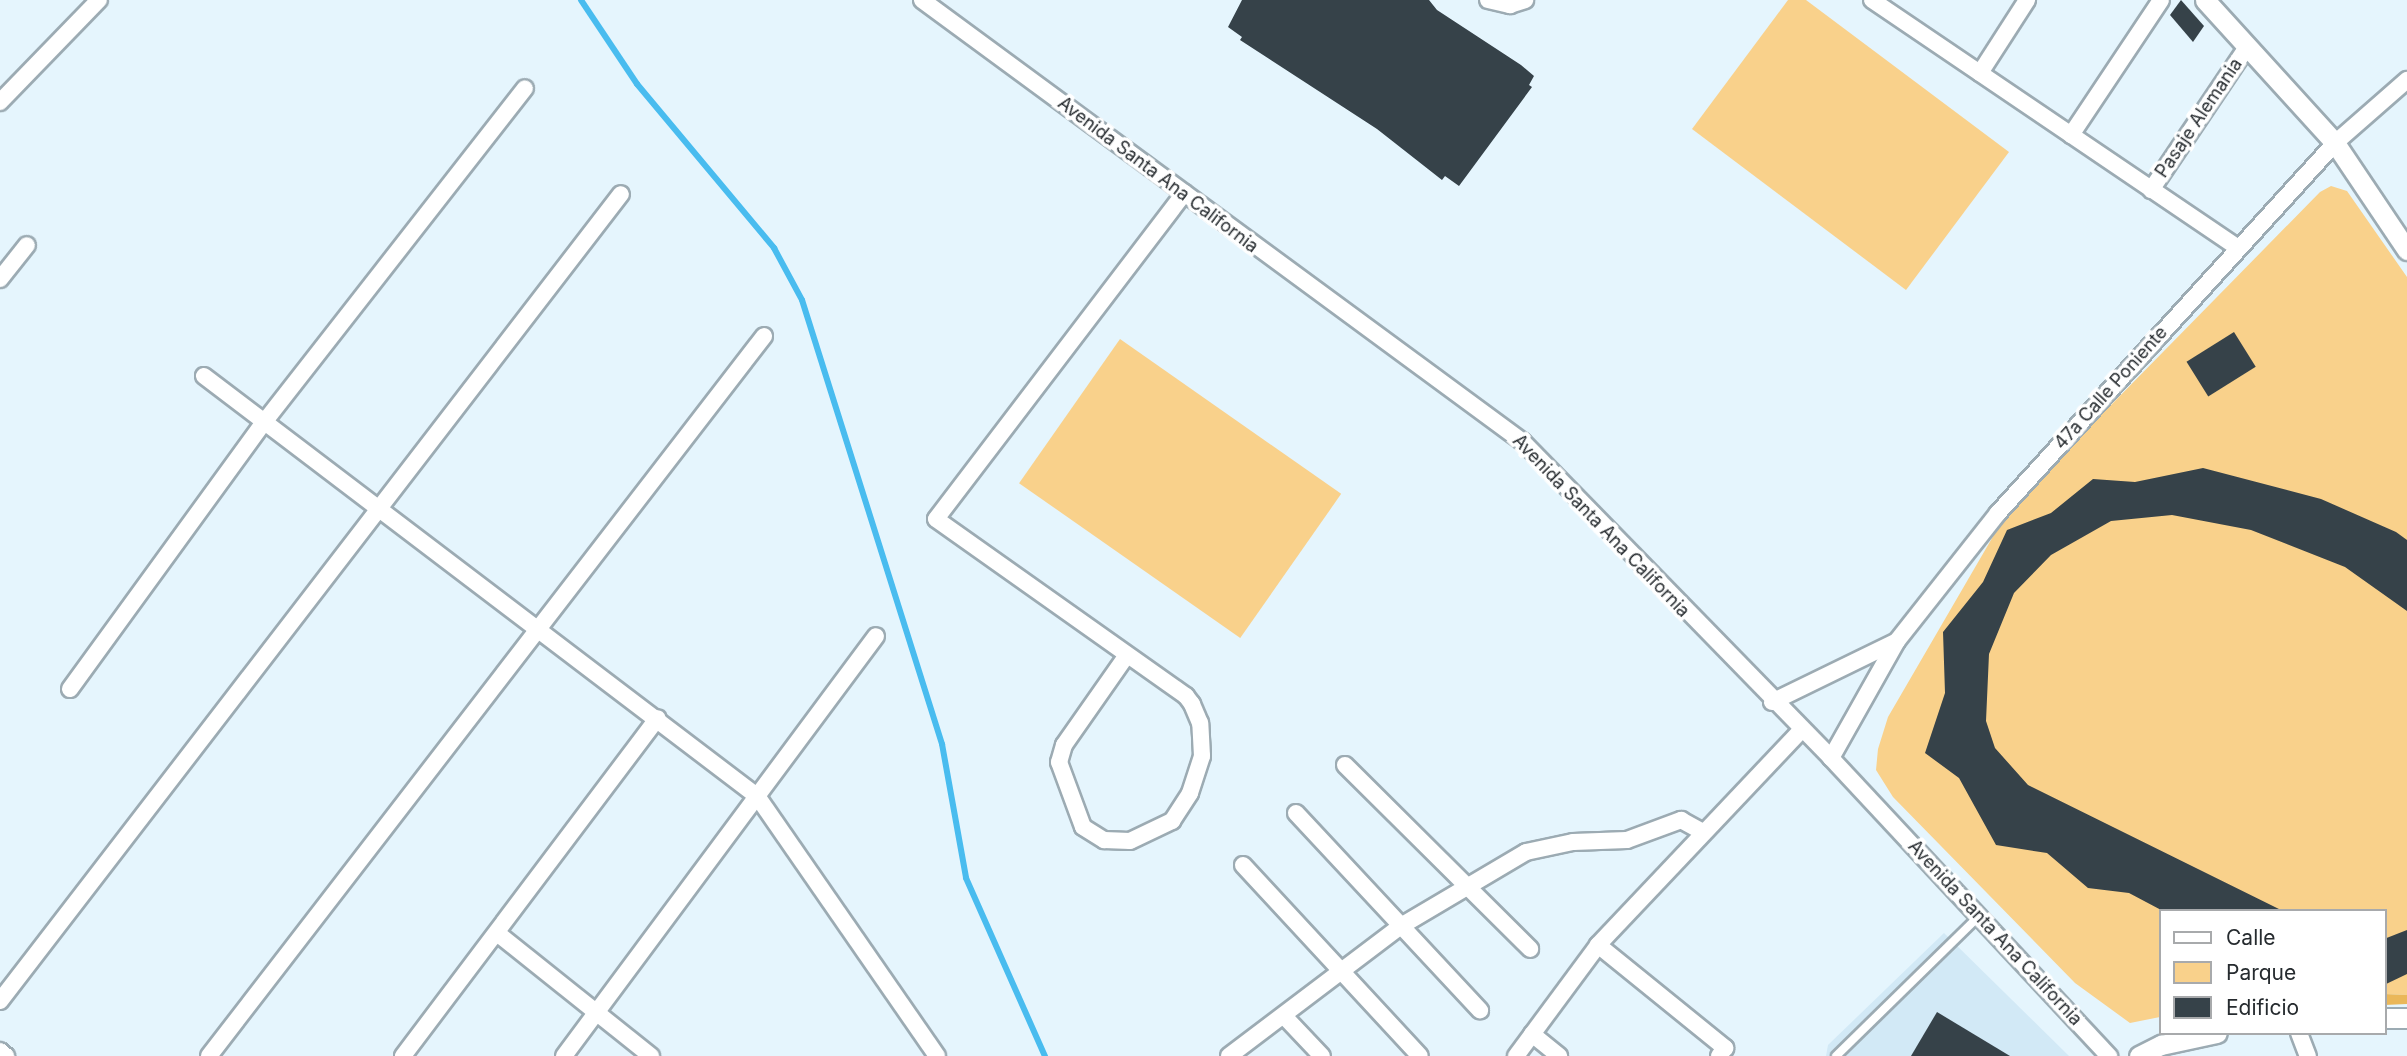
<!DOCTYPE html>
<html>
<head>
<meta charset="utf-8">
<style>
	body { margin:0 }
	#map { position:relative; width:2407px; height:1056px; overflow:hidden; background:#e5f5fd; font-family:Inter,sans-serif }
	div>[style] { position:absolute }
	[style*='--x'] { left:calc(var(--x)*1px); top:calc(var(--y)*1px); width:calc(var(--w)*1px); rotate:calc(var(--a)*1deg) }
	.built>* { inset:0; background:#d2e9f6 }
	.green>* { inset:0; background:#f9d18b; transform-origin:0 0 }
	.forest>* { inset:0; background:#eab759 }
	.stream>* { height:6px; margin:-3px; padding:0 3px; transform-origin:3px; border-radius:3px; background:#49bcef }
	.building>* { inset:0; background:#364249; transform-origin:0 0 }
	.roads { filter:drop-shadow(2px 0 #9cabb3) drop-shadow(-2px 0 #9cabb3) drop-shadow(0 2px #9cabb3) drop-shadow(0 -2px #9cabb3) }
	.service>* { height:8px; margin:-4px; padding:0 4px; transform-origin:4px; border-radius:4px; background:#fff }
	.minor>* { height:16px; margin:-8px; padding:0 8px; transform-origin:8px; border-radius:8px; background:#fff }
	.tertiary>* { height:19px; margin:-9.5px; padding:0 9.5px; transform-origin:9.5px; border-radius:9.5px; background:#fff }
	span { translate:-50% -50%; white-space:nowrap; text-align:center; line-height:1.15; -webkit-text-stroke:7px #fff; paint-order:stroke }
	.street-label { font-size:18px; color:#262b2f }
	.legend { position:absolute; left:2159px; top:909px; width:228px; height:126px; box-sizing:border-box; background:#fff; border:2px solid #a8aaac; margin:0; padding:9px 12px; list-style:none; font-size:21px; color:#262b2f }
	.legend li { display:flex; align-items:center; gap:14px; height:35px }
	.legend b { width:35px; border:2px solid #a8aaac }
</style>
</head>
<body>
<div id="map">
	<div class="built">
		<div style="clip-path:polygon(1944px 933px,2069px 1056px,1826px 1056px,1828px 1045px)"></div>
	</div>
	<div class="green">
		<div style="clip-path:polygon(1788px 0,1806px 0,2009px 152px,1906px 290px,1692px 129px)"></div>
		<div style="clip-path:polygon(2331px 186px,2347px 191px,2407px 277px,2407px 995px,2384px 994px,2384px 911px,2160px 911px,2160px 1017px,2130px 1023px,2075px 983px,1893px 797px,1876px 770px,1878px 749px,1888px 717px,2009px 509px,2320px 192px)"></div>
		<div style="left:1120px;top:339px;width:270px;height:176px;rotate:35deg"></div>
	</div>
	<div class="forest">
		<div style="clip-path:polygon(2384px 994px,2407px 995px,2407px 1004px,2384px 1005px)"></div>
	</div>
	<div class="stream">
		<div style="--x:581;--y:0;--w:101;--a:56.3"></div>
		<div style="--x:637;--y:84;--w:214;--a:50.1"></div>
		<div style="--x:774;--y:248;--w:59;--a:61.7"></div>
		<div style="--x:802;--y:300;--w:466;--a:72.5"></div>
		<div style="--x:942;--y:744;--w:136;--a:79.8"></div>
		<div style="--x:966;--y:878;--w:195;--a:66.1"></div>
	</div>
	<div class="building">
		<div style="clip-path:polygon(1242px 0,1429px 0,1437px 10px,1521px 65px,1534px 76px,1529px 85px,1532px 87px,1459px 186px,1445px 176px,1442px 180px,1377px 129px,1240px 40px,1242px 37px,1228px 27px)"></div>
		<div style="clip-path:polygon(2181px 0,2204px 26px,2193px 42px,2170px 15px)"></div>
		<div style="left:2234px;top:332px;width:41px;height:56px;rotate:58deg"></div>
		<div style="clip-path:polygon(2203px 468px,2321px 499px,2396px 532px,2407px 540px,2407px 611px,2345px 567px,2251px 530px,2172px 515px,2111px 521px,2051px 555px,2014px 593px,1989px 654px,1986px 721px,1995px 748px,2028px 785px,2283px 911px,2163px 911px,2129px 893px,2088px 888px,2047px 853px,1996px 845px,1959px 778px,1925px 753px,1945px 693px,1943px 632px,1983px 582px,2007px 530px,2051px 513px,2093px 479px,2135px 482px)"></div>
		<div style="clip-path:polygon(2407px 930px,2407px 974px,2384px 985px,2384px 939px)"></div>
		<div style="clip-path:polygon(1937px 1012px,2010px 1056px,1911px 1056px)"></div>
	</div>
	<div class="roads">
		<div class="service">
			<div style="--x:1836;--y:1056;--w:200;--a:-44.4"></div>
		</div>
		<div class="minor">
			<div style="--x:922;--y:0;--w:746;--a:36.33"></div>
			<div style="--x:1523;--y:442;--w:441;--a:45.7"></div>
			<div style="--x:1831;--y:758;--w:408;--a:47"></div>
			<div style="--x:1488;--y:0;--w:23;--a:13"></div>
			<div style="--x:1510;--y:5;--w:16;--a:-18"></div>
			<div style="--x:1872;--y:0;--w:442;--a:34.1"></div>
			<div style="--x:1980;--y:73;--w:87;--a:-57.2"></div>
			<div style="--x:0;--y:102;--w:142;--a:-45.9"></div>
			<div style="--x:2071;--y:135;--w:162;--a:-56.3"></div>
			<div style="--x:2151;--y:190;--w:172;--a:-56.1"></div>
			<div style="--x:0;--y:279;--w:43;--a:-51.5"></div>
			<div style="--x:204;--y:376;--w:694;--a:37.22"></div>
			<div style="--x:757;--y:796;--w:316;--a:55.3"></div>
			<div style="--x:1127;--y:655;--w:110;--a:125"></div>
			<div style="--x:1064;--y:745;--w:18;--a:106"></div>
			<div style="--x:1059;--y:762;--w:69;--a:69.7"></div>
			<div style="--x:1083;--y:827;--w:25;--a:32"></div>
			<div style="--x:1104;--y:840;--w:26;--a:2"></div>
			<div style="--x:1130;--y:841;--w:47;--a:-25.5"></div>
			<div style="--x:1172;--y:821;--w:33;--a:-57"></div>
			<div style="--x:1190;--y:793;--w:39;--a:-72"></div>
			<div style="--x:1202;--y:756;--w:33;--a:-93"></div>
			<div style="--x:1200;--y:723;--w:21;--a:-113"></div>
			<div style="--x:1192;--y:704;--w:10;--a:-127"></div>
			<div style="--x:1186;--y:696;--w:306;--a:-144.7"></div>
			<div style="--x:936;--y:519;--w:410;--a:-52.7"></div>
			<div style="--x:70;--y:689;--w:331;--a:-54"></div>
			<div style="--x:265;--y:421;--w:422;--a:-52"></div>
			<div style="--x:1772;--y:702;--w:139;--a:-26"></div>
			<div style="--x:1831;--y:758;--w:134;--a:-60.6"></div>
			<div style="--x:1897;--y:641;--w:163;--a:-51.7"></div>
			<div style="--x:1998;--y:513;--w:500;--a:-47.67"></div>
			<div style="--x:2335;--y:143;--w:96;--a:-41.2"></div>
			<div style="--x:1345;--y:765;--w:261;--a:44.8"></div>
			<div style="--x:1296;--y:813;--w:270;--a:47"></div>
			<div style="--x:1243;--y:865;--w:260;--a:47.2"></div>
			<div style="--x:497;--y:933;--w:197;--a:38.6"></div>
			<div style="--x:1598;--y:945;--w:164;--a:39"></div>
			<div style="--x:1725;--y:1048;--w:10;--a:127"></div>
			<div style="--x:0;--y:1001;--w:1018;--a:-52.42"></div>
			<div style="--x:1284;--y:1016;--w:55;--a:46.5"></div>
			<div style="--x:2299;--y:1033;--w:25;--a:69"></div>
			<div style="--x:1532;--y:1034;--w:35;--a:39"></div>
			<div style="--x:0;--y:1051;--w:8;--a:40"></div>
			<div style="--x:209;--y:1056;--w:909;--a:-52.37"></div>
			<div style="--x:403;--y:1056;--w:423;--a:-53"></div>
			<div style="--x:564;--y:1056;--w:523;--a:-53.39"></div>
			<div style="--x:1229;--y:1056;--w:216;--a:-37.1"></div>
			<div style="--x:1401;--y:926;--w:145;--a:-30.6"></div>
			<div style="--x:1526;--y:852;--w:48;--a:-12"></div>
			<div style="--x:1573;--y:842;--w:54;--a:-2.1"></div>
			<div style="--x:1627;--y:840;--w:58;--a:-20.3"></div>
			<div style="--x:1681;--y:820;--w:26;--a:29"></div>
			<div style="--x:1516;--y:1056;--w:138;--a:-53.5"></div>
			<div style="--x:1598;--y:945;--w:297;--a:-46.6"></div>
		</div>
		<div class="tertiary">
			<div style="--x:2205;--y:0;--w:193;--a:47.7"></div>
			<div style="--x:2335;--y:143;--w:129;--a:56.1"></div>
			<div style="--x:2384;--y:1018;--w:23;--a:0"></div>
			<div style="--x:2139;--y:1056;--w:25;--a:-27"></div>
			<div style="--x:2161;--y:1045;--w:57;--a:-12.1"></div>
		</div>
	</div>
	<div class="street-label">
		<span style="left:2199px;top:118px;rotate:-56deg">Pasaje Alemania</span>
		<span style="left:1158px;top:175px;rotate:37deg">Avenida Santa Ana California</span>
		<span style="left:2111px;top:388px;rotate:-48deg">47a Calle Poniente</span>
		<span style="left:1601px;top:526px;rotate:46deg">Avenida Santa Ana California</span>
		<span style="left:1995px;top:933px;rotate:47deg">Avenida Santa Ana California</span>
	</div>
	<ul class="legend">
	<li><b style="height:9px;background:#fff"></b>Calle</li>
	<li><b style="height:19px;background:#f9d18b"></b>Parque</li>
	<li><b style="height:19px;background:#364249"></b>Edificio</li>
	</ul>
</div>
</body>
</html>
